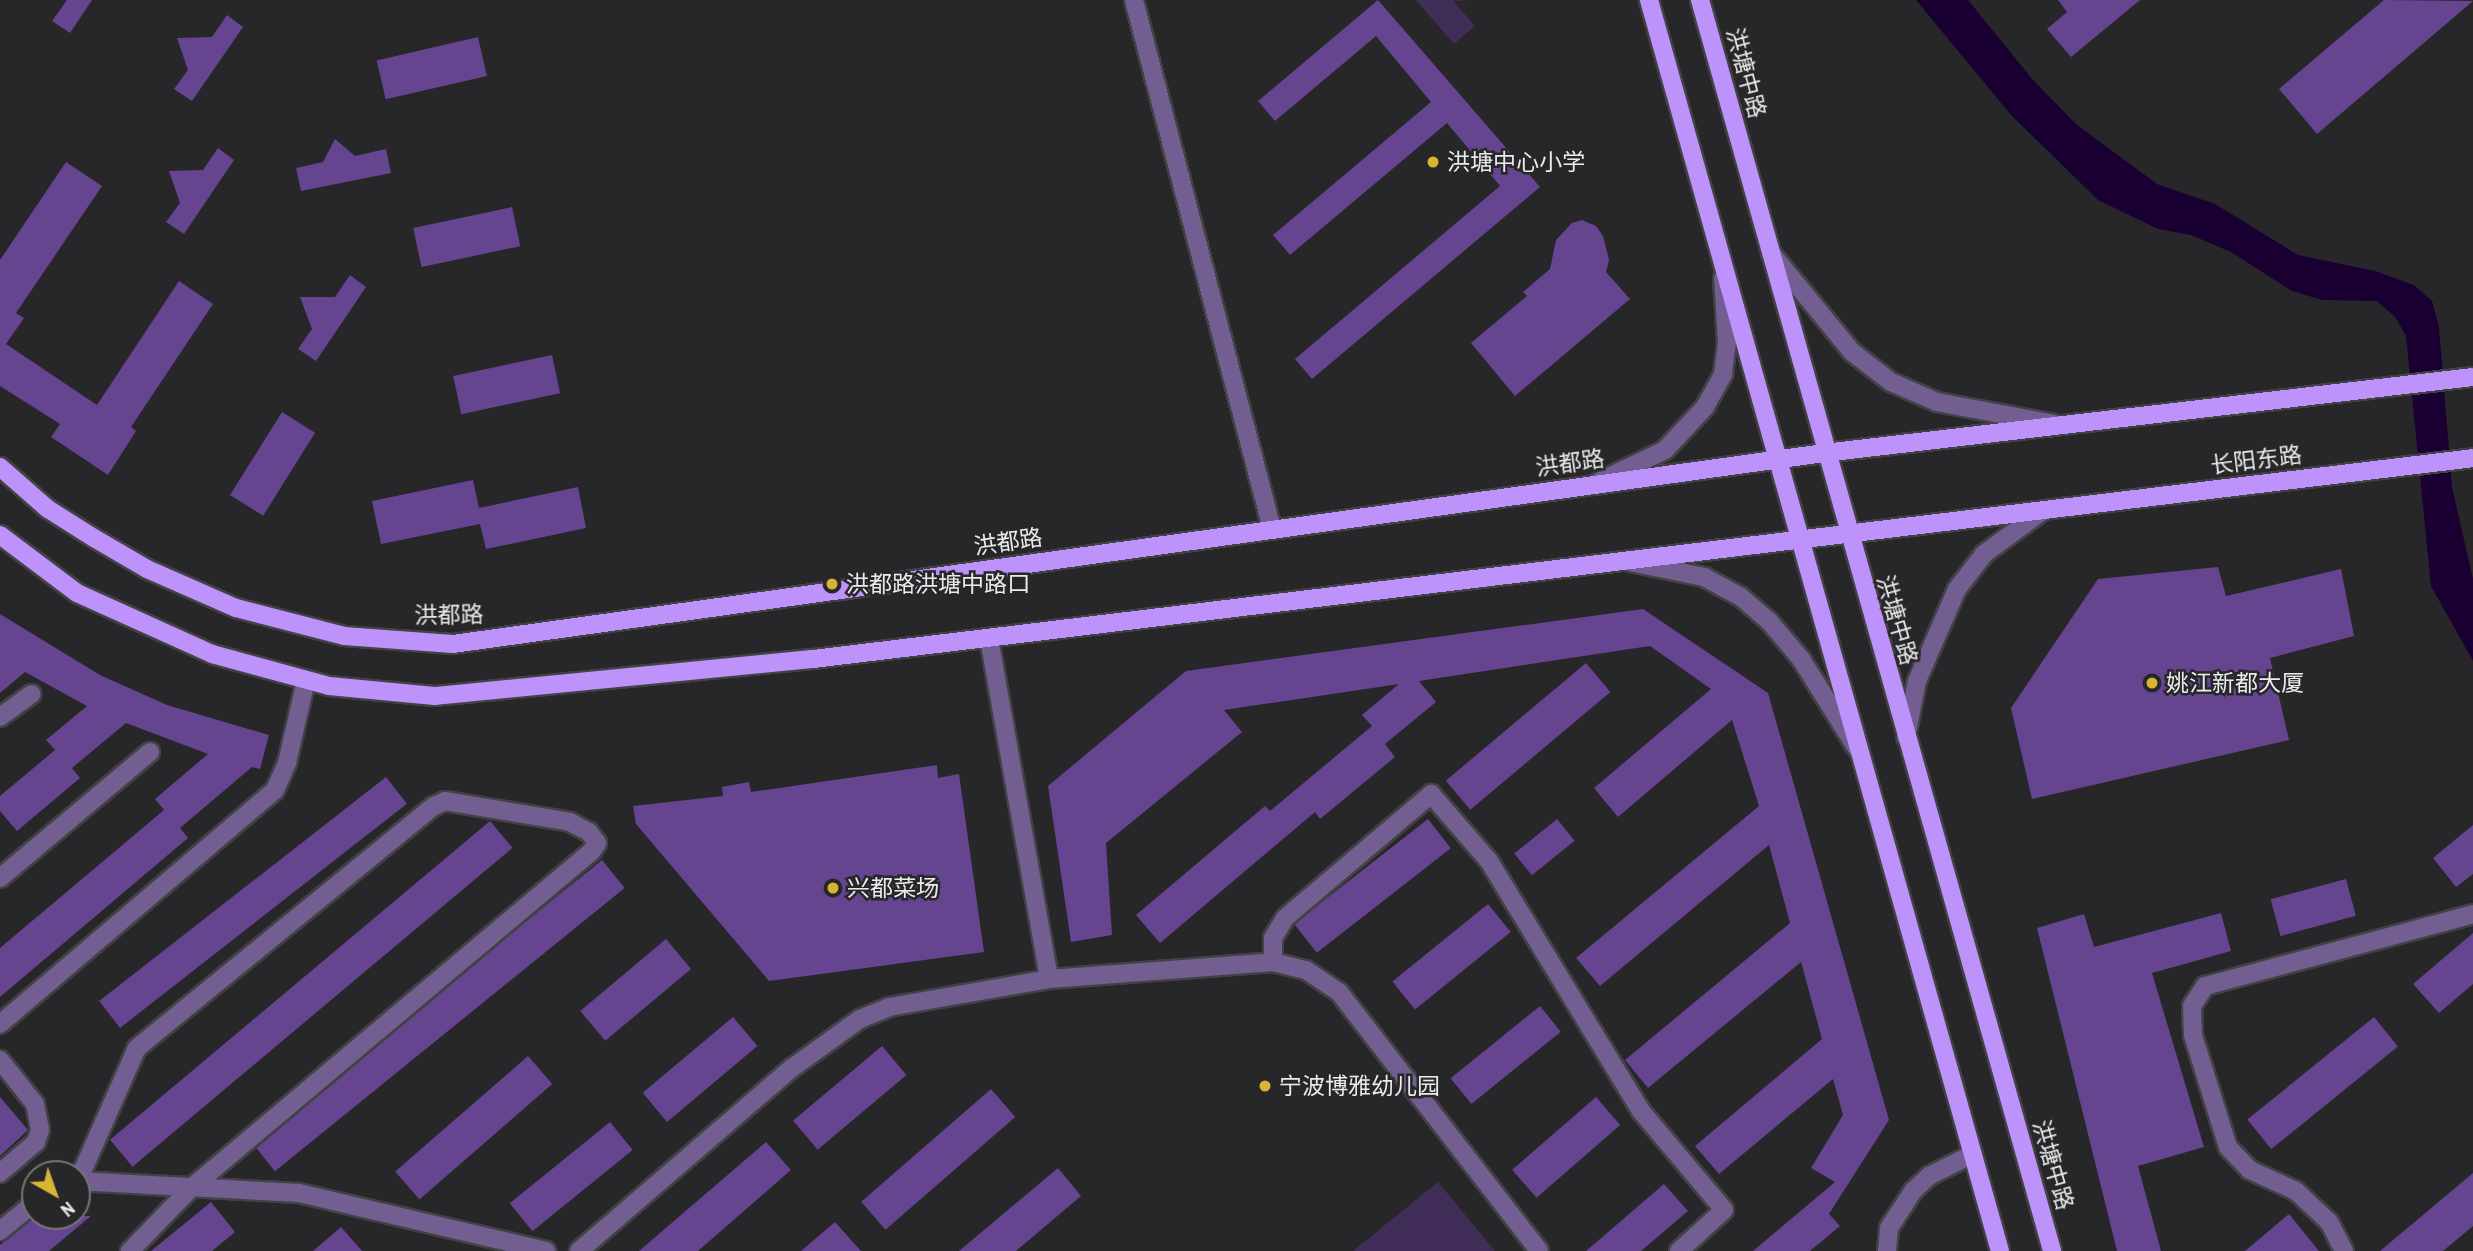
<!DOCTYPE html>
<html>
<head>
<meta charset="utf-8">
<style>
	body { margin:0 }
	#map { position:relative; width:2473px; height:1251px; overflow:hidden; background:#272629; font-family:"Archivo Narrow","Noto Sans SC",sans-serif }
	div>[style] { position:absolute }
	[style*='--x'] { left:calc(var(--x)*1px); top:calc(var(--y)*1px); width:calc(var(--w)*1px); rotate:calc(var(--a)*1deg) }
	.green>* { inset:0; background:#402e59 }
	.water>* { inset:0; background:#1a0032 }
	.building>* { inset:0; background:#65458f; transform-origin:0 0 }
	.roads { filter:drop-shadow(2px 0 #424244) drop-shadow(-2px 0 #424244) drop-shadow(0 2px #424244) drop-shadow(0 -2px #424244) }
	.minor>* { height:18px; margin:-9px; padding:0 9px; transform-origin:9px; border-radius:9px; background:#725e90 }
	.major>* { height:18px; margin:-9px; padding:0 9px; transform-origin:9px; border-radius:9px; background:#be92fb }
	.dots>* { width:19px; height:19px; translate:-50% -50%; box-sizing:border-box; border:4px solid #272629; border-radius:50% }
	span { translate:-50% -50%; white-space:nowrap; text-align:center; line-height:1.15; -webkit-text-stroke:5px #272629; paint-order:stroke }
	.street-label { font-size:23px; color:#ebebec }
	.poi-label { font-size:23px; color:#ebebec }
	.left { translate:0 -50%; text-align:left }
	.north { position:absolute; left:21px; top:1160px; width:70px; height:70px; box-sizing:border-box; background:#272629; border:2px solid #757577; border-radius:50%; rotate:140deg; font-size:19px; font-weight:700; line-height:28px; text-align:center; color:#ebebec }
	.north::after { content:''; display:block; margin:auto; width:24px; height:32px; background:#d9b334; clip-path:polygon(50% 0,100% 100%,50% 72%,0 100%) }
</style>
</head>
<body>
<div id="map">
	<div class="green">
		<div style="clip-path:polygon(1416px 0,1474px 0,1453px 1px,1475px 26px,1454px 44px)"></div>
		<div style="clip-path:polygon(1438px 1182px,1495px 1251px,1353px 1251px)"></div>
	</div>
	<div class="water">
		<div style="clip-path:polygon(1916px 0,1968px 0,2033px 80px,2077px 125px,2157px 184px,2215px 204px,2298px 255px,2375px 271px,2414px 285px,2432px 301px,2439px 327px,2452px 487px,2473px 579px,2473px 661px,2431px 586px,2406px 336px,2395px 317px,2377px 301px,2322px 300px,2292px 291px,2231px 252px,2191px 235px,2158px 229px,2098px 200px,2011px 115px)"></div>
	</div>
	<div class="building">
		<div style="clip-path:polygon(67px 0,92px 0,70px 33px,52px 21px)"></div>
		<div style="clip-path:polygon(1378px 0,1540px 187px,1312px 379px,1295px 359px,1500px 186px,1447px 123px,1290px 255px,1273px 235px,1431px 102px,1376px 36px,1275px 121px,1258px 101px)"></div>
		<div style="clip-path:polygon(2058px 0,2140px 0,2071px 57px,2047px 29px,2067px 12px)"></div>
		<div style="clip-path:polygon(2384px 0,2473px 1px,2317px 134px,2279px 89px)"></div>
		<div style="clip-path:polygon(227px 15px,243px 27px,192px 101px,174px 89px,188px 70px,177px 38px,212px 37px)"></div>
		<div style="left:478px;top:37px;width:40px;height:104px;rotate:77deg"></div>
		<div style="clip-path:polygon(335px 139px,355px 156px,386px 149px,391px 173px,301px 191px,296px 168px,323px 162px)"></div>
		<div style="clip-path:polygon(218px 148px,234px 160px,184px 234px,166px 222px,180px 203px,169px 171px,203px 170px)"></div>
		<div style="clip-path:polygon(66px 162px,102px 186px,16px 313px,24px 318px,6px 344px,97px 405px,179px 281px,213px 304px,131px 427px,136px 431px,108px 475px,51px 437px,60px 424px,0 386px,0 260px)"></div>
		<div style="left:512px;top:207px;width:40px;height:101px;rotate:78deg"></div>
		<div style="clip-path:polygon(1582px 220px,1596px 226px,1603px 236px,1609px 260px,1606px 272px,1630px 299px,1515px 396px,1471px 343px,1527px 296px,1523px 292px,1550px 269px,1556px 240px,1572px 223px)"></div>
		<div style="clip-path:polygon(350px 275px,366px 287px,316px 361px,298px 349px,312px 329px,300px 297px,335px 297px)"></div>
		<div style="left:552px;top:355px;width:39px;height:101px;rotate:78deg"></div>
		<div style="left:282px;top:412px;width:39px;height:98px;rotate:32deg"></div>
		<div style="clip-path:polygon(473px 480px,479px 508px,578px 487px,586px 528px,486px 549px,480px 524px,381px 544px,372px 501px)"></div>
		<div style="clip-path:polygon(2218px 567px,2226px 596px,2341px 569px,2354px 636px,2270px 658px,2289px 740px,2032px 799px,2011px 708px,2098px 579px)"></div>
		<div style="clip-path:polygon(1643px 609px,1768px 693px,1889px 1120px,1829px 1214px,1840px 1226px,1810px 1251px,1753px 1251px,1835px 1182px,1811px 1168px,1843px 1115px,1833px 1079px,1719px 1174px,1695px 1146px,1822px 1039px,1801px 962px,1648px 1088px,1625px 1060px,1790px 923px,1769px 845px,1600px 986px,1576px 958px,1759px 806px,1732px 720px,1618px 817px,1594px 788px,1711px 689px,1650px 646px,1419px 681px,1436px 702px,1385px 744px,1395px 757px,1320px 819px,1315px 812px,1160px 943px,1136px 915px,1265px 806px,1270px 811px,1372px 726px,1362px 715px,1399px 684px,1224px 710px,1242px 732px,1106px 843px,1112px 935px,1071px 942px,1048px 786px,1186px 671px)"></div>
		<div style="clip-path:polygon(0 614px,100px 675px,167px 705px,269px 735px,260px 769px,252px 767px,180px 828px,188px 838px,0 997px,0 948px,164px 810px,155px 799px,208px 754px,126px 723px,72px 768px,80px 778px,17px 831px,0 811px,0 796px,55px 750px,46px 740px,87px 706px,25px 672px,0 693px)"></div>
		<div style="left:1586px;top:663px;width:38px;height:183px;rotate:50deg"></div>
		<div style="clip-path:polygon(937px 765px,938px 778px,959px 774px,984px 952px,769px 981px,636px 824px,633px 806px,723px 796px,722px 787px,749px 782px,751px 792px)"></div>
		<div style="left:386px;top:777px;width:34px;height:364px;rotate:52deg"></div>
		<div style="left:1428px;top:819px;width:37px;height:170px;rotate:52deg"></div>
		<div style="left:1557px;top:819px;width:28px;height:55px;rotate:51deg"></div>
		<div style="left:490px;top:821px;width:35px;height:496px;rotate:50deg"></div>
		<div style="clip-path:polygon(2473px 825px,2473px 874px,2456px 887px,2433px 858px)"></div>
		<div style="left:602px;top:860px;width:36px;height:450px;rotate:51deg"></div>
		<div style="left:2346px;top:879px;width:38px;height:78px;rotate:75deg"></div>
		<div style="left:1488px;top:904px;width:36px;height:123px;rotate:51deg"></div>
		<div style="clip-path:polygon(2221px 913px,2231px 951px,2152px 973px,2204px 1147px,2138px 1166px,2161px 1251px,2117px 1251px,2037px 928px,2084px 914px,2094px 947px)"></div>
		<div style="clip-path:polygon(2473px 933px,2473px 984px,2439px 1013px,2413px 984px)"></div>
		<div style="left:666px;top:939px;width:39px;height:112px;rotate:50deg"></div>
		<div style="left:1540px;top:1006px;width:33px;height:115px;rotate:51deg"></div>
		<div style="left:733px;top:1017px;width:38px;height:118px;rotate:50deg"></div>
		<div style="left:2374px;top:1017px;width:38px;height:163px;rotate:51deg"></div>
		<div style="left:882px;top:1046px;width:38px;height:116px;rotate:50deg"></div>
		<div style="left:528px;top:1056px;width:37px;height:176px;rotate:49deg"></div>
		<div style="left:991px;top:1089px;width:37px;height:172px;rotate:49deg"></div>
		<div style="clip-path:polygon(0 1097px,28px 1130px,0 1156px)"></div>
		<div style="left:1596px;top:1097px;width:37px;height:111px;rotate:49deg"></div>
		<div style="left:610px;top:1122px;width:36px;height:129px;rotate:51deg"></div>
		<div style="clip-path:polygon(766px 1142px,791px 1170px,698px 1251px,639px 1251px)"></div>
		<div style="clip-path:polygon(1058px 1168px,1081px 1196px,1016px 1251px,959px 1251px)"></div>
		<div style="clip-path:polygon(2473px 1173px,2473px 1226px,2443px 1251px,2380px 1251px)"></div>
		<div style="clip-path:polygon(1664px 1184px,1688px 1211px,1641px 1251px,1586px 1251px)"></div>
		<div style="clip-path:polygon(211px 1202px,235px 1232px,212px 1251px,151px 1251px)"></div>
		<div style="clip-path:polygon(2289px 1214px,2319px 1251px,2245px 1251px)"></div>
		<div style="clip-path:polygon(36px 1216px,91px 1216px,49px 1251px,0 1251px,0 1245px)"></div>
		<div style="clip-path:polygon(835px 1222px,861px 1251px,801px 1251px)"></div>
		<div style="clip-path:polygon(341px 1227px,362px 1251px,313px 1251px)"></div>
	</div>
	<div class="roads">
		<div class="minor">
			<div style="--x:1134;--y:0;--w:547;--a:75.38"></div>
			<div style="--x:1771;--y:253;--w:128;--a:50.7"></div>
			<div style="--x:1852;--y:352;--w:49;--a:37.6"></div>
			<div style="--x:1891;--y:382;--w:50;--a:23.5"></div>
			<div style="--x:1937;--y:402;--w:119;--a:10.6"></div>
			<div style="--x:1600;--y:481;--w:72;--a:-25.5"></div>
			<div style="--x:1665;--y:450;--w:59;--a:-47.1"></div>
			<div style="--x:1705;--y:407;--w:38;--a:-61"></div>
			<div style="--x:1723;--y:374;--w:32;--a:-83"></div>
			<div style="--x:1727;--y:342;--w:64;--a:-93.6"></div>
			<div style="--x:1630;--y:562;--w:76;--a:11.5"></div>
			<div style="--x:1704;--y:577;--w:42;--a:28.4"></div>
			<div style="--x:1741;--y:597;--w:37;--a:41"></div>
			<div style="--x:1769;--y:621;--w:50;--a:49.9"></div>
			<div style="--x:1801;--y:659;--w:104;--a:58"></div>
			<div style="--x:989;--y:638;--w:346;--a:80"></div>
			<div style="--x:0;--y:717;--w:39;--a:-36"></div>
			<div style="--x:1906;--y:737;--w:57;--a:-78.9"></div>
			<div style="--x:1917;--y:681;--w:100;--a:-66.5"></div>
			<div style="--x:1957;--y:589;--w:44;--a:-52.4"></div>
			<div style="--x:1984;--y:554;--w:74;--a:-36.3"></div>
			<div style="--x:0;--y:878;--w:196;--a:-40"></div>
			<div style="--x:1273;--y:962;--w:24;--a:-90"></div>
			<div style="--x:1273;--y:938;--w:23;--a:-59"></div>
			<div style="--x:1285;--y:918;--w:192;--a:-40.3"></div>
			<div style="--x:1431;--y:794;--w:89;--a:49.1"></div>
			<div style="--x:1489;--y:861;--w:293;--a:58.7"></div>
			<div style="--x:1641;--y:1111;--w:129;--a:50"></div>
			<div style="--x:1724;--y:1210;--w:61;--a:137.7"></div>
			<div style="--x:0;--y:1024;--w:361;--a:-40.4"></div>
			<div style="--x:275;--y:790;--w:30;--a:-66"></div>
			<div style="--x:287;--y:763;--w:85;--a:-77.1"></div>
			<div style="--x:0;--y:1060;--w:56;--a:51.5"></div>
			<div style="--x:35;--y:1104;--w:26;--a:79"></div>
			<div style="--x:40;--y:1130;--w:13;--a:108"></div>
			<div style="--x:36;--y:1142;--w:48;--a:139.3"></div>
			<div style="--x:77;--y:1181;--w:222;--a:3.1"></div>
			<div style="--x:299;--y:1193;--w:254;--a:13.2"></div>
			<div style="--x:78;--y:1181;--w:145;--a:-66.1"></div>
			<div style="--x:137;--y:1048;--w:383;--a:-39.2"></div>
			<div style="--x:434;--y:806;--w:12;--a:-24"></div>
			<div style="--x:445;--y:801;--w:127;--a:9.5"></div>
			<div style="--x:570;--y:822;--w:21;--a:28"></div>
			<div style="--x:589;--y:832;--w:14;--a:54"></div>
			<div style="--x:597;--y:843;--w:9;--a:122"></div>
			<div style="--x:592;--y:851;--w:524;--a:139.96"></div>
			<div style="--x:191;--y:1188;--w:88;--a:134.1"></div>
			<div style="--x:0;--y:1231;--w:45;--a:-39.6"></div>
			<div style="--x:579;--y:1251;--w:281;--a:-40.7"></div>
			<div style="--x:792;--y:1068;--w:84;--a:-35.8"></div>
			<div style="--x:860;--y:1019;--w:31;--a:-22"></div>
			<div style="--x:889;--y:1007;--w:162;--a:-9.9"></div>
			<div style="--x:1049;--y:979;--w:225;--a:-4.3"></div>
			<div style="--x:1273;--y:962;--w:34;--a:14"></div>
			<div style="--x:1306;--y:970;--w:40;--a:34"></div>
			<div style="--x:1339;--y:992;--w:327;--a:52.3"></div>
			<div style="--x:1887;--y:1251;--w:23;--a:-85"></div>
			<div style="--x:1889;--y:1228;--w:44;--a:-57"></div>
			<div style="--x:1913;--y:1191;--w:22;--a:-43"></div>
			<div style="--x:1929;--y:1176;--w:49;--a:-26.6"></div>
			<div style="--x:2344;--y:1251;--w:33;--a:-117"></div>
			<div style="--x:2329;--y:1222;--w:45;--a:-136.8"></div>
			<div style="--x:2296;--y:1191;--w:51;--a:-155.5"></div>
			<div style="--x:2250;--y:1170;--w:32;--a:-134"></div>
			<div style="--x:2228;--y:1147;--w:117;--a:-107.4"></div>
			<div style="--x:2193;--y:1035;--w:29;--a:-92"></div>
			<div style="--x:2192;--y:1006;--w:24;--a:-57"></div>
			<div style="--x:2205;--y:986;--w:278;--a:-15"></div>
		</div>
		<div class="major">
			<div style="--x:1649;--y:0;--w:1299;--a:74.33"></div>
			<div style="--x:1700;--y:0;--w:1300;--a:74.28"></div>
			<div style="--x:0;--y:467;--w:64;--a:41.2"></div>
			<div style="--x:48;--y:509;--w:54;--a:32.2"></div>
			<div style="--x:94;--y:538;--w:61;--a:30.3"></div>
			<div style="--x:147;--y:569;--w:97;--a:23.7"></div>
			<div style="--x:236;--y:608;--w:112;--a:14.5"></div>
			<div style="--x:344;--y:636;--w:109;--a:4.2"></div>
			<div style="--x:453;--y:644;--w:1384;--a:-7.93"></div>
			<div style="--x:1824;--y:453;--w:653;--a:-6.68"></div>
			<div style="--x:0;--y:535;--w:96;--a:37"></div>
			<div style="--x:77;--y:593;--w:148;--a:24.3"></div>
			<div style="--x:212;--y:654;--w:121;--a:15.3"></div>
			<div style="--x:329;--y:686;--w:106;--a:5.4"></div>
			<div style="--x:435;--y:696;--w:380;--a:-5.6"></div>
			<div style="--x:813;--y:659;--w:1672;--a:-6.9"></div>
		</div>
	</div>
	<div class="dots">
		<div style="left:1433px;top:162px;background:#d9b334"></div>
		<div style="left:832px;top:584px;background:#d9b334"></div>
		<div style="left:2152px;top:683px;background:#d9b334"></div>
		<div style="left:833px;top:888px;background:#d9b334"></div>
		<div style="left:1265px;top:1086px;background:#d9b334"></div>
	</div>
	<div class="street-label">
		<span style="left:1746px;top:73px;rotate:75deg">洪塘中路</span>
		<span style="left:2256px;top:460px;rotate:-7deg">长阳东路</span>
		<span style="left:1570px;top:463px;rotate:-8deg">洪都路</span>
		<span style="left:1008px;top:542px;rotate:-8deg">洪都路</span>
		<span style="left:449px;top:615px;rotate:-1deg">洪都路</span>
		<span style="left:1897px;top:620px;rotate:74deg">洪塘中路</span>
		<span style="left:2053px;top:1165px;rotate:74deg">洪塘中路</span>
	</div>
	<div class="poi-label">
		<span class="left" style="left:1447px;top:162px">洪塘中心小学</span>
		<span class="left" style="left:846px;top:584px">洪都路洪塘中路口</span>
		<span class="left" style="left:2166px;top:683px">姚江新都大厦</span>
		<span class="left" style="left:847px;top:888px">兴都菜场</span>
		<span class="left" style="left:1279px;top:1086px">宁波博雅幼儿园</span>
	</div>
	<div class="north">N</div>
</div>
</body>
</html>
